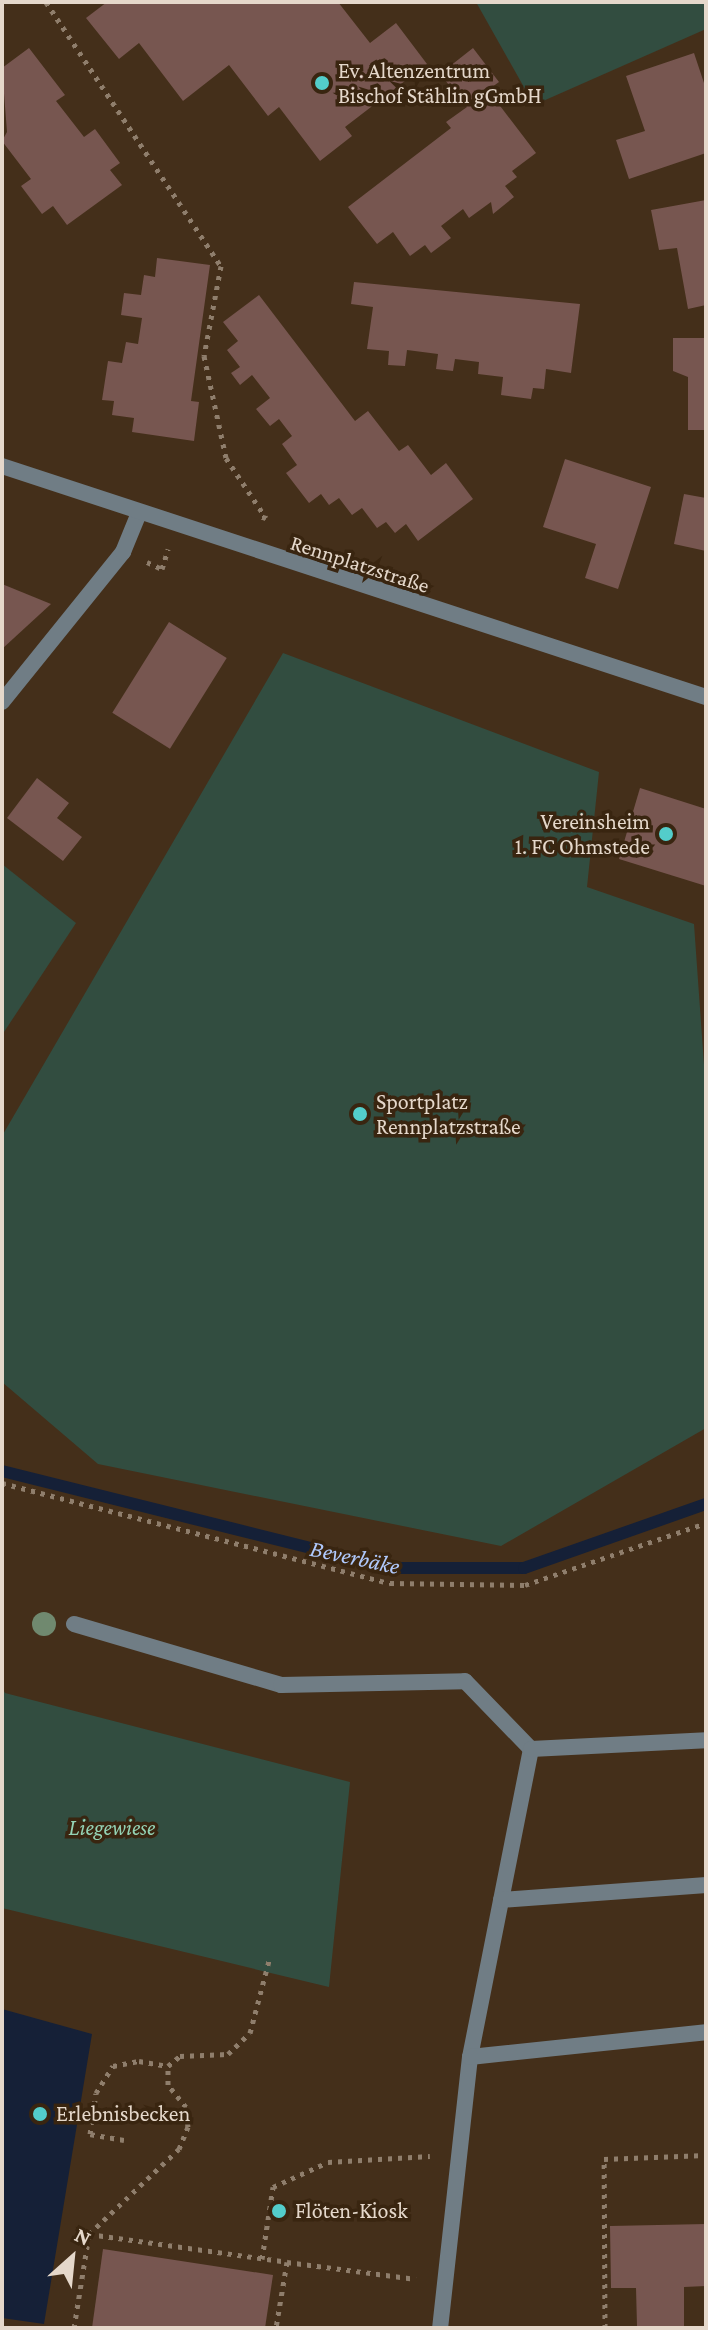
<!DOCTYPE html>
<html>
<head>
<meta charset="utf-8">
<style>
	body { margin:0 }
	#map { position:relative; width:708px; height:2330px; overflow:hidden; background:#442f1a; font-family:"Crimson Pro",serif }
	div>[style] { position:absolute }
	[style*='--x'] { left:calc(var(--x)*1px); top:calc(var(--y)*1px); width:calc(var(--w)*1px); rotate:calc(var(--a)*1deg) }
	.green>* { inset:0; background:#324d40 }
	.water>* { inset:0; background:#152037 }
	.stream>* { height:12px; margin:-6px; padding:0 6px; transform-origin:6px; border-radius:6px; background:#152037 }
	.building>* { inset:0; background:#775650; transform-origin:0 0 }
	.path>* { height:5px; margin-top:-2.5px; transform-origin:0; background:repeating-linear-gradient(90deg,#8f7e6c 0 4px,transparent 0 10px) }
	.service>* { height:16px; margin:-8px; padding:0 8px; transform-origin:8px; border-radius:8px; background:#707d85 }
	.minor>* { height:16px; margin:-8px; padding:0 8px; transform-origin:8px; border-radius:8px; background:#707d85 }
	.trees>* { width:24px; height:24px; margin:-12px; border-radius:50%; background:#70896f }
	.dots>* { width:22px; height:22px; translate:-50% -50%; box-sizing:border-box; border:4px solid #392510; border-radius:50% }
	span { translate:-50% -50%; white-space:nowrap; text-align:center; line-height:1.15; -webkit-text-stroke:7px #392510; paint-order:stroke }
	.poi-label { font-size:22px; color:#e5d8cb }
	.left { translate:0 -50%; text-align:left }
	.right { translate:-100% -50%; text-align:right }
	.street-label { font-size:22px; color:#e5d8cb }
	.park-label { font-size:22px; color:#94d3b5; font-style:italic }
	.water-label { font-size:24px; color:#b0c9fc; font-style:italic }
	.frame { position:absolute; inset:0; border:4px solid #e5d8cb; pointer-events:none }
	.north { position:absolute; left:32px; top:2218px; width:80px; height:80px; -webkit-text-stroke:6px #392510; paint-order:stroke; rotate:27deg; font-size:22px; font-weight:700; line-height:32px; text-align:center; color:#e5d8cb }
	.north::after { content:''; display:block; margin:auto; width:28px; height:36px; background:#e5d8cb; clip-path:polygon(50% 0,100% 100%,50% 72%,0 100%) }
</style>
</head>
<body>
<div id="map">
	<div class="green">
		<div style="clip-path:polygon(476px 2px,706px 2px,706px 29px,534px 105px)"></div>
		<div style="clip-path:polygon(283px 653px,599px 772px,587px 887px,694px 924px,706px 1093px,706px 1428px,501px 1546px,98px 1464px,2px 1382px,2px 1136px)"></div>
		<div style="clip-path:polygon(2px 864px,76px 923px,2px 1035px)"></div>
		<div style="clip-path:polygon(2px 1687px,5px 1693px,350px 1782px,329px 1987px,2px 1908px)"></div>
	</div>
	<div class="water">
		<div style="clip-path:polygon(2px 2009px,92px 2034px,44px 2324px,2px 2318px)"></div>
	</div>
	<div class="stream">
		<div style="--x:2;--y:1471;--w:402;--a:14"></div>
		<div style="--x:392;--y:1568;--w:132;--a:0"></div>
		<div style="--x:524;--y:1568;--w:193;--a:-19.4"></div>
	</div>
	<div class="building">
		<div style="clip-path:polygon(107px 2px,338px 2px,370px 43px,396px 23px,427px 64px,345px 127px,352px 136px,320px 161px,279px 107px,268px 116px,229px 65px,183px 101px,139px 43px,119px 59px,86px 18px)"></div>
		<div style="clip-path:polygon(29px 48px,65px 95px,56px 101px,84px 137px,95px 129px,120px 163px,110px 170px,122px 185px,67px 225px,53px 206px,42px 214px,21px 186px,31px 179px,2px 141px,7px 132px,2px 68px)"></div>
		<div style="clip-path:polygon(473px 48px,499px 82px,488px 90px,536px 153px,512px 171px,517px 177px,505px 186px,514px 197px,493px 214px,491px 202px,469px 218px,463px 209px,441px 226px,451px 238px,431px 253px,425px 245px,410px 256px,393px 232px,377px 244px,348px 207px,451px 128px,446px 122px,467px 107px,440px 74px)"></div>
		<div style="clip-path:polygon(694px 53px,706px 89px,706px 153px,629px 179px,616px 140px,645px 131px,626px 76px)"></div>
		<div style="clip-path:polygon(706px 200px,706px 305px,688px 309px,677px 248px,659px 250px,651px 210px)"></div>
		<div style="clip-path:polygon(157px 258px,210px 265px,191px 401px,199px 402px,194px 441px,132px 432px,134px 418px,112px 415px,114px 401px,102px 400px,108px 361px,122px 363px,126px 342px,138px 344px,142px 318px,121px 315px,124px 293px,141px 295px,144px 275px,155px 277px)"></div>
		<div style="clip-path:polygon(354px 282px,580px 304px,571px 373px,546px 369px,544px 389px,533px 388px,531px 399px,501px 395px,503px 377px,478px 374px,479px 362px,455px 359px,453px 371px,436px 369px,438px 354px,407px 350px,405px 366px,388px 365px,389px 351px,367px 349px,373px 307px,351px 304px)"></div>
		<div style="clip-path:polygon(259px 295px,355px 421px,368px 411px,399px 451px,408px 445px,431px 475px,446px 463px,473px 499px,418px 541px,406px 524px,395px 533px,386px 522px,377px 528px,362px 508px,352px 515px,339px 498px,329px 505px,321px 494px,309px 503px,286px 473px,297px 465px,282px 444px,292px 436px,279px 419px,270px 426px,256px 409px,270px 398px,252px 375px,240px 385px,231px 373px,240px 367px,227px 350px,238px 341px,223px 322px)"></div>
		<div style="clip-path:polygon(673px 338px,706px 338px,706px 430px,688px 430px,688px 377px,673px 371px)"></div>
		<div style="clip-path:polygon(565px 459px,651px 487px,618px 589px,585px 578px,596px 544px,543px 527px)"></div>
		<div style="clip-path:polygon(684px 494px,706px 498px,706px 551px,674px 544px)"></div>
		<div style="clip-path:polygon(2px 584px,51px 604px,2px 649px)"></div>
		<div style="left:169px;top:622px;width:68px;height:107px;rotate:32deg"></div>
		<div style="clip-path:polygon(37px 778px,69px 803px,57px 818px,82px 837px,63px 861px,7px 818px)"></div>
		<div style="clip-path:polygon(640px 788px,706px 809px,706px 886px,619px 859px)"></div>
		<div style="clip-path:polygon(706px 2224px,706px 2286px,684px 2287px,684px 2328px,637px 2326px,636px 2288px,611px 2288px,610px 2226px)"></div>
		<div style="clip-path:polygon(103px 2249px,273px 2275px,265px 2328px,92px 2328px)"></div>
	</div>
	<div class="path">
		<div style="--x:46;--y:2;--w:317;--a:56.5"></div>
		<div style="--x:221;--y:266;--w:92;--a:100.7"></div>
		<div style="--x:204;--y:356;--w:104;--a:77.8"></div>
		<div style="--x:226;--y:458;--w:72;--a:56.3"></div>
		<div style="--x:266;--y:518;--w:6;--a:-162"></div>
		<div style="--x:147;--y:562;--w:17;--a:25"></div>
		<div style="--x:162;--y:569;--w:21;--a:-73"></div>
		<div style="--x:2;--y:1483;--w:401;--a:14.5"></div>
		<div style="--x:390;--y:1583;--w:135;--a:0.8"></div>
		<div style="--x:525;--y:1585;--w:191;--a:-18.9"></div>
		<div style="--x:124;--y:2140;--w:35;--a:-170"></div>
		<div style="--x:90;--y:2134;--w:41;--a:-81.7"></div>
		<div style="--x:96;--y:2093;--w:32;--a:-58"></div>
		<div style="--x:113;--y:2066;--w:26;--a:-11"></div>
		<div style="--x:139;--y:2061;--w:29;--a:10"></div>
		<div style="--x:89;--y:2234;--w:200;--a:8"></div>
		<div style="--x:287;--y:2262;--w:67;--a:99.5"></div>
		<div style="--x:262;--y:2259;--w:73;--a:-81.3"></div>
		<div style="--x:273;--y:2187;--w:60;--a:-24.4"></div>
		<div style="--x:328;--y:2162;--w:102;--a:-3.4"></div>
		<div style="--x:287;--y:2262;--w:130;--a:7.5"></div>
		<div style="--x:74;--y:2328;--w:95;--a:-80.9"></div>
		<div style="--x:89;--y:2234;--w:124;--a:-43.4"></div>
		<div style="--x:179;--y:2149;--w:24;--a:-68"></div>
		<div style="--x:188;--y:2127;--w:20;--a:-96"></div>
		<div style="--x:186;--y:2107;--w:28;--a:-129"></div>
		<div style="--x:168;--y:2085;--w:19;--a:-90"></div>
		<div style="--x:168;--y:2066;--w:16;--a:-40"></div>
		<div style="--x:180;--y:2056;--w:48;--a:-2.4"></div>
		<div style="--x:228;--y:2054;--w:30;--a:-44"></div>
		<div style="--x:250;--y:2033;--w:79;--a:-75.3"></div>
		<div style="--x:605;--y:2328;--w:169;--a:-90.3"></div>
		<div style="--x:604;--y:2159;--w:102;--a:-2.2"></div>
	</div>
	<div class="service">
		<div style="--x:2;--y:702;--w:193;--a:-51.1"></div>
		<div style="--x:123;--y:552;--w:42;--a:-67.7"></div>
		<div style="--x:74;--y:1624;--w:216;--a:16.4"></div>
		<div style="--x:281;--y:1685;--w:184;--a:-1.2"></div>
		<div style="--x:465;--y:1681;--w:95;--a:45.9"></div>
		<div style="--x:531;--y:1749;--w:314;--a:101.2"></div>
		<div style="--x:470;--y:2057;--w:273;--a:96.3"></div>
		<div style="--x:531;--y:1749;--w:175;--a:-2.9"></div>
		<div style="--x:501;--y:1900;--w:206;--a:-4.2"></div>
		<div style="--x:470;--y:2057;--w:237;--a:-6"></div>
	</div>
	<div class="minor">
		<div style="--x:2;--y:466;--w:741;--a:18.17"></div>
	</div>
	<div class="trees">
		<div style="left:44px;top:1624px"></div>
	</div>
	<div class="dots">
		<div style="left:322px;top:83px;background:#53cdca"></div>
		<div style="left:666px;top:834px;background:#53cdca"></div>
		<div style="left:360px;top:1114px;background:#53cdca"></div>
		<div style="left:40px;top:2114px;background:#53cdca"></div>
		<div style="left:279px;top:2211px;background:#53cdca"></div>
	</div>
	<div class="poi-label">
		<span class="left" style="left:338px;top:83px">Ev. Altenzentrum<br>Bischof Stählin gGmbH</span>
		<span class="right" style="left:650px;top:834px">Vereinsheim<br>1. FC Ohmstede</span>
		<span class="left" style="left:376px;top:1114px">Sportplatz<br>Rennplatzstraße</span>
		<span class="left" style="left:56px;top:2114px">Erlebnisbecken</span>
		<span class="left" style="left:295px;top:2211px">Flöten-Kiosk</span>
	</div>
	<div class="street-label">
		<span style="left:360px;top:564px;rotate:18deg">Rennplatzstraße</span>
	</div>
	<div class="park-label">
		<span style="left:112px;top:1828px">Liegewiese</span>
	</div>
	<div class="water-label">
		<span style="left:355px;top:1557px;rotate:12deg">Beverbäke</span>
	</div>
	<div class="frame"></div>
	<div class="north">N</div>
</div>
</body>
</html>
